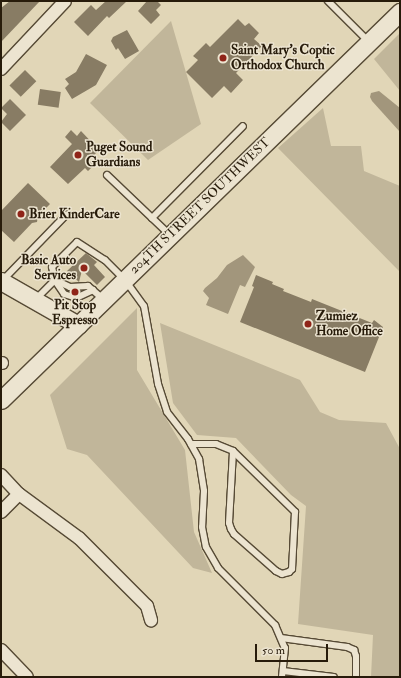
<!DOCTYPE html>
<html>
<head>
<meta charset="utf-8">
<style>
	body { margin:0 }
	#map { position:relative; width:401px; height:678px; overflow:hidden; background:#e1d6b7; font-family:"IM FELL Double Pica",serif }
	div>[style] { position:absolute }
	[style*='--x'] { left:calc(var(--x)*1px); top:calc(var(--y)*1px); width:calc(var(--w)*1px); rotate:calc(var(--a)*1deg) }
	.green>* { inset:0; background:#c1b69a }
	.water>* { inset:0; background:#a2967c }
	.building>* { inset:0; background:#887c64; transform-origin:0 0 }
	.roads { filter:drop-shadow(1px 0 #564a35) drop-shadow(-1px 0 #564a35) drop-shadow(0 1px #564a35) drop-shadow(0 -1px #564a35) }
	.lane>* { height:6px; margin:-3px; padding:0 3px; transform-origin:3px; border-radius:3px; background:#ece4d0 }
	.street>* { height:12px; margin:-6px; padding:0 6px; transform-origin:6px; border-radius:6px; background:#ece4d0 }
	.secondary>* { height:17px; margin:-8.5px; padding:0 8.5px; transform-origin:8.5px; border-radius:8.5px; background:#ece4d0 }
	.dots>* { width:11px; height:11px; translate:-50% -50%; box-sizing:border-box; border:2px solid #ece4d0; border-radius:50% }
	span { translate:-50% -50%; white-space:nowrap; text-align:center; line-height:1.15; -webkit-text-stroke:3px #ece4d0; paint-order:stroke }
	.poi-label { font-size:13px; color:#271b0a; font-weight:700 }
	.left { translate:0 -50%; text-align:left }
	.right { translate:-100% -50%; text-align:right }
	.street-label { font-size:13px; color:#271b0a }
	.frame { position:absolute; inset:0; border:2px solid #271b0a; pointer-events:none }
	.scale { position:absolute; left:255px; top:644px; width:73px; height:18px; box-sizing:border-box; border:2px solid #271b0a; border-top:0; padding-left:5px; font-size:12px; line-height:14px; white-space:nowrap; color:#271b0a; -webkit-text-stroke:3px #ece4d0; paint-order:stroke }
</style>
</head>
<body>
<div id="map">
	<div class="green">
		<div style="clip-path:polygon(171px 21px,201px 124px,148px 160px,90px 103px)"></div>
		<div style="clip-path:polygon(400px 33px,400px 91px,374px 59px)"></div>
		<div style="clip-path:polygon(323px 108px,331px 146px,361px 146px,364px 171px,400px 186px,400px 272px,278px 148px)"></div>
		<div style="clip-path:polygon(137px 308px,137px 370px,185px 450px,194px 532px,212px 573px,193px 568px,87px 455px,67px 449px,50px 395px)"></div>
		<div style="clip-path:polygon(160px 323px,300px 380px,320px 412px,339px 420px,386px 423px,400px 449px,400px 677px,371px 677px,373px 635px,298px 624px,306px 506px,291px 495px,236px 438px,197px 435px,173px 403px)"></div>
	</div>
	<div class="water">
		<div style="clip-path:polygon(379px 91px,400px 108px,400px 132px,372px 101px,370px 97px,371px 93px)"></div>
		<div style="clip-path:polygon(243px 255px,255px 267px,245px 287px,240px 285px,228px 314px,206px 305px,209px 298px,203px 291px,205px 288px,217px 278px,227px 265px)"></div>
	</div>
	<div class="building">
		<div style="clip-path:polygon(10px 1px,40px 1px,1px 42px,1px 8px)"></div>
		<div style="clip-path:polygon(106px 1px,127px 1px,109px 18px,107px 16px,88px 36px,74px 22px,91px 5px,96px 10px)"></div>
		<div style="clip-path:polygon(147px 1px,157px 1px,161px 5px,156px 10px,160px 15px,151px 24px,138px 11px)"></div>
		<div style="clip-path:polygon(238px 19px,245px 26px,249px 23px,259px 33px,254px 39px,262px 46px,236px 73px,243px 80px,231px 93px,224px 86px,212px 98px,186px 72px,198px 60px,193px 56px,206px 43px,210px 47px)"></div>
		<div style="clip-path:polygon(127px 30px,139px 51px,125px 59px,118px 48px,116px 50px,111px 41px,113px 37px)"></div>
		<div style="clip-path:polygon(86px 54px,107px 65px,96px 85px,72px 99px,65px 88px,69px 84px,65px 79px,76px 72px)"></div>
		<div style="left:25px;top:70px;width:16px;height:22px;rotate:45deg"></div>
		<div style="left:40px;top:89px;width:21px;height:16px;rotate:8deg"></div>
		<div style="clip-path:polygon(10px 99px,26px 115px,10px 131px,1px 122px,7px 114px,1px 108px)"></div>
		<div style="clip-path:polygon(71px 130px,77px 136px,81px 131px,99px 150px,89px 160px,94px 165px,88px 171px,85px 168px,68px 184px,50px 167px,72px 144px,65px 137px)"></div>
		<div style="clip-path:polygon(28px 183px,50px 204px,38px 216px,37px 222px,32px 223px,14px 242px,1px 230px,1px 211px)"></div>
		<div style="clip-path:polygon(86px 253px,97px 262px,94px 265px,105px 277px,97px 285px,82px 270px,79px 282px,67px 271px)"></div>
		<div style="clip-path:polygon(256px 275px,273px 282px,272px 284px,284px 289px,283px 291px,311px 302px,312px 299px,372px 323px,374px 320px,383px 327px,365px 372px,240px 322px,254px 287px,252px 286px)"></div>
	</div>
	<div class="roads">
		<div class="lane">
			<div style="--x:328;--y:1;--w:57;--a:45"></div>
			<div style="--x:107;--y:175;--w:86;--a:43.6"></div>
			<div style="--x:152;--y:218;--w:129;--a:-45.3"></div>
			<div style="--x:3;--y:280;--w:91;--a:-45.9"></div>
			<div style="--x:55;--y:280;--w:17;--a:25"></div>
			<div style="--x:70;--y:287;--w:18;--a:-3"></div>
			<div style="--x:88;--y:286;--w:20;--a:41"></div>
			<div style="--x:56;--y:282;--w:14;--a:56"></div>
			<div style="--x:64;--y:294;--w:13;--a:18"></div>
			<div style="--x:76;--y:298;--w:19;--a:-25"></div>
			<div style="--x:36;--y:299;--w:27;--a:-45"></div>
			<div style="--x:55;--y:280;--w:13;--a:-103"></div>
			<div style="--x:52;--y:267;--w:35;--a:-45"></div>
			<div style="--x:77;--y:242;--w:33;--a:33"></div>
			<div style="--x:105;--y:260;--w:28;--a:45"></div>
			<div style="--x:125;--y:280;--w:32;--a:54"></div>
			<div style="--x:144;--y:306;--w:79;--a:79.8"></div>
			<div style="--x:158;--y:384;--w:29;--a:72"></div>
			<div style="--x:167;--y:412;--w:34;--a:52"></div>
			<div style="--x:188;--y:439;--w:23;--a:61"></div>
			<div style="--x:199;--y:459;--w:32;--a:81"></div>
			<div style="--x:204;--y:491;--w:36;--a:93"></div>
			<div style="--x:202;--y:527;--w:20;--a:79"></div>
			<div style="--x:206;--y:547;--w:24;--a:60"></div>
			<div style="--x:218;--y:568;--w:81;--a:45"></div>
			<div style="--x:275;--y:625;--w:25;--a:67"></div>
			<div style="--x:285;--y:648;--w:29;--a:96"></div>
			<div style="--x:191;--y:444;--w:25;--a:0"></div>
			<div style="--x:216;--y:444;--w:18;--a:22"></div>
			<div style="--x:233;--y:451;--w:87;--a:44.5"></div>
			<div style="--x:295;--y:512;--w:57;--a:93"></div>
			<div style="--x:292;--y:569;--w:4;--a:135"></div>
			<div style="--x:289;--y:572;--w:7;--a:164"></div>
			<div style="--x:282;--y:574;--w:7;--a:-153"></div>
			<div style="--x:276;--y:571;--w:56;--a:-138.6"></div>
			<div style="--x:234;--y:534;--w:6;--a:-121"></div>
			<div style="--x:231;--y:529;--w:6;--a:-108"></div>
			<div style="--x:229;--y:523;--w:72;--a:-86.8"></div>
			<div style="--x:281;--y:638;--w:67;--a:7.8"></div>
			<div style="--x:347;--y:647;--w:8;--a:23"></div>
			<div style="--x:354;--y:650;--w:6;--a:72"></div>
			<div style="--x:356;--y:656;--w:21;--a:90"></div>
			<div style="--x:283;--y:671;--w:51;--a:6.7"></div>
		</div>
		<div class="street">
			<div style="--x:1;--y:69;--w:93;--a:-46.7"></div>
			<div style="--x:1;--y:363;--w:1;--a:0"></div>
			<div style="--x:1;--y:475;--w:26;--a:47"></div>
			<div style="--x:19;--y:494;--w:74;--a:36.3"></div>
			<div style="--x:79;--y:538;--w:96;--a:45"></div>
			<div style="--x:147;--y:606;--w:15;--a:74"></div>
			<div style="--x:1;--y:512;--w:25;--a:-45"></div>
			<div style="--x:1;--y:650;--w:37;--a:46"></div>
		</div>
		<div class="secondary">
			<div style="--x:1;--y:281;--w:89;--a:29.7"></div>
			<div style="--x:1;--y:400;--w:557;--a:-44.2"></div>
		</div>
	</div>
	<div class="dots">
		<div style="left:223px;top:58px;background:#8f2418"></div>
		<div style="left:78px;top:155px;background:#8f2418"></div>
		<div style="left:21px;top:214px;background:#8f2418"></div>
		<div style="left:84px;top:268px;background:#8f2418"></div>
		<div style="left:75px;top:292px;background:#8f2418"></div>
		<div style="left:308px;top:324px;background:#8f2418"></div>
	</div>
	<div class="poi-label">
		<span class="left" style="left:231px;top:58px">Saint Mary's Coptic<br>Orthodox Church</span>
		<span class="left" style="left:86px;top:155px">Puget Sound<br>Guardians</span>
		<span class="left" style="left:29px;top:214px">Brier KinderCare</span>
		<span class="right" style="left:76px;top:268px">Basic Auto<br>Services</span>
		<span style="left:75px;top:313px">Pit Stop<br>Espresso</span>
		<span class="left" style="left:316px;top:324px">Zumiez<br>Home Office</span>
	</div>
	<div class="street-label">
		<span style="left:200px;top:206px;rotate:-44deg">204TH STREET SOUTHWEST</span>
	</div>
	<div class="frame"></div>
	<div class="scale">50 m</div>
</div>
</body>
</html>
